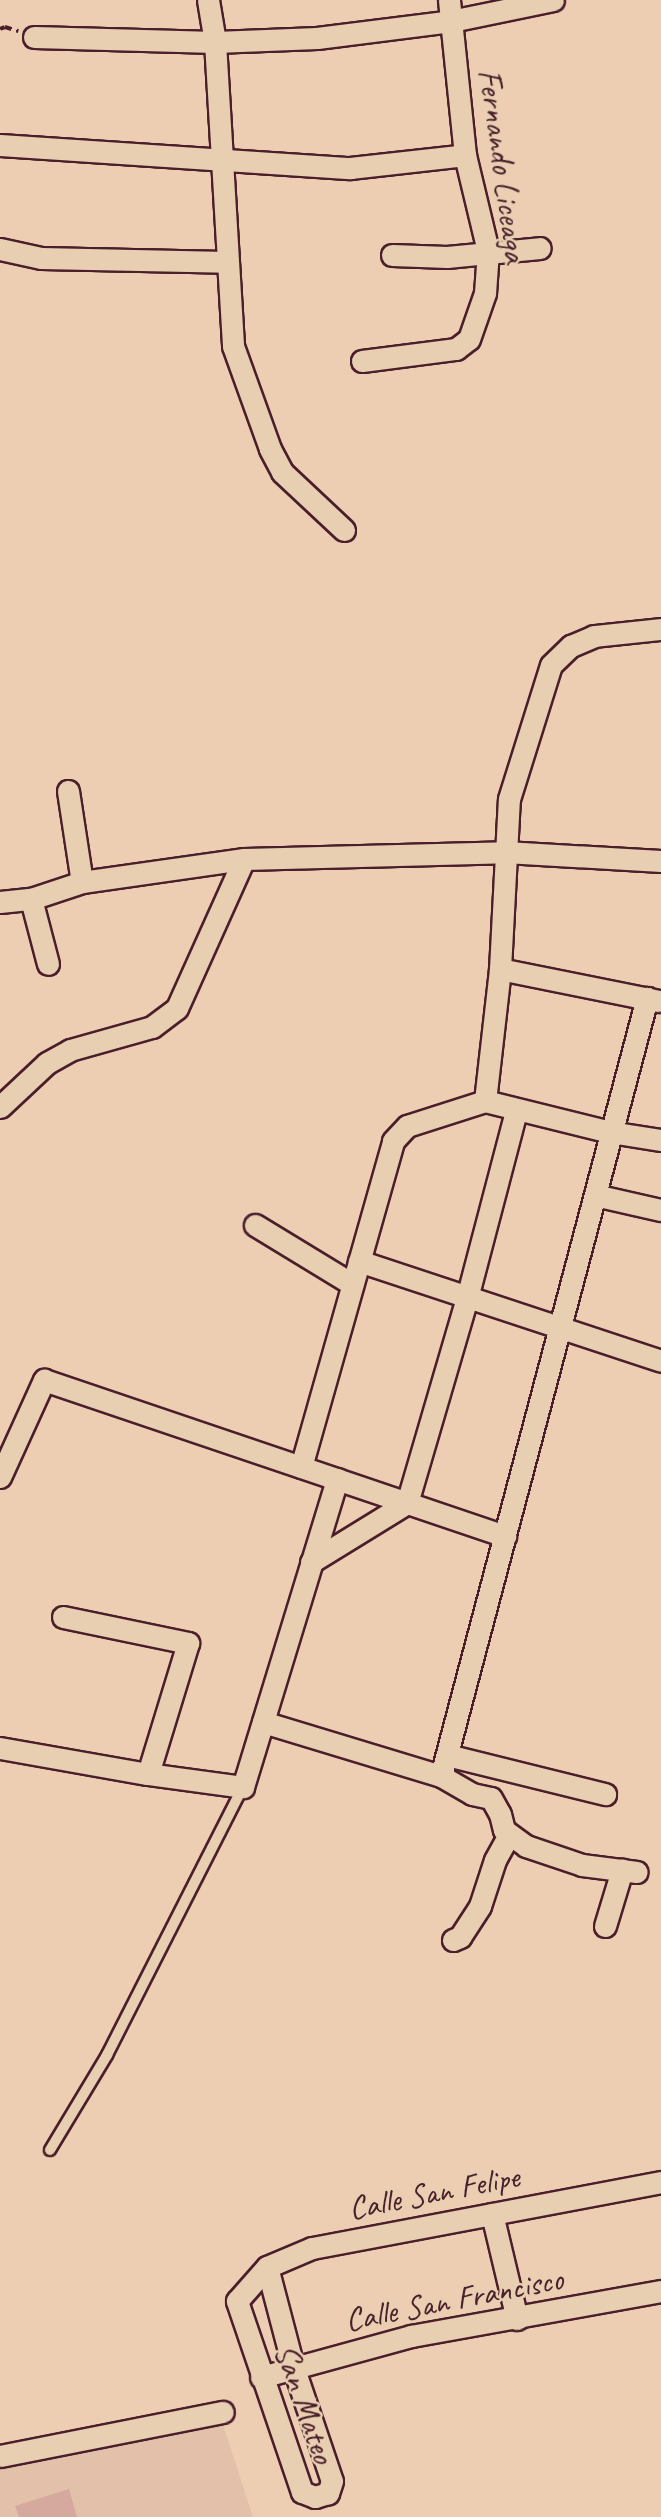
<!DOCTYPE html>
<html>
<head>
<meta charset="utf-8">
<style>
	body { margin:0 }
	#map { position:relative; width:661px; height:2517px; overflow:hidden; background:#eeceb3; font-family:Caveat,sans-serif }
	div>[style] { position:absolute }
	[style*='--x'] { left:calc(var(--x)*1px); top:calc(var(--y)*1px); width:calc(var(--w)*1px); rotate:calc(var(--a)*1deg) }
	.built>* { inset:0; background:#e3c0a9 }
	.building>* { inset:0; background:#d5a99d }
	.path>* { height:3.5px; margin-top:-1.75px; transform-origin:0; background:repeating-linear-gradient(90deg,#4a1f2b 0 7px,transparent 0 12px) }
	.roads { filter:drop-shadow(2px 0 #4a1f2b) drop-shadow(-2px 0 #4a1f2b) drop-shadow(0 2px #4a1f2b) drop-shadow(0 -2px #4a1f2b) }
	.service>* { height:10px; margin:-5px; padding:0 5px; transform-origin:5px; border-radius:5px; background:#e9cfb1 }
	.minor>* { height:21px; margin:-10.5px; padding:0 10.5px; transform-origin:10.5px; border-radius:10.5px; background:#e9cfb1 }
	span { translate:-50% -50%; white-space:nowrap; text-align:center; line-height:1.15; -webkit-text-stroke:5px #e9cfb1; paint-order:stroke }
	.street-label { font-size:33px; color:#4a1f2b }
</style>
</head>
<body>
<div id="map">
	<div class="built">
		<div style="clip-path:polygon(223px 2425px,253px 2517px,0 2517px,0 2467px)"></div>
	</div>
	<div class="building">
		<div style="clip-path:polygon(69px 2489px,77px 2517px,19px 2517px,15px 2506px)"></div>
	</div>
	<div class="path">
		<div style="--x:0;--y:29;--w:5;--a:-22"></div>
		<div style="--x:5;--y:27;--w:14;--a:17"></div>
	</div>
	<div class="roads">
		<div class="service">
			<div style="--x:50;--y:2150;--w:111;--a:-59"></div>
			<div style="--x:107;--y:2055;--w:301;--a:-63.1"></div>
		</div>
		<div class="minor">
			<div style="--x:208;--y:0;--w:43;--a:80.5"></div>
			<div style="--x:215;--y:42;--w:305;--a:86.6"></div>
			<div style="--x:233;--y:346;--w:109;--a:70.2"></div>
			<div style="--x:270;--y:449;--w:26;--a:62"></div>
			<div style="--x:282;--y:472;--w:85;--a:43.1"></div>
			<div style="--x:34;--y:37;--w:181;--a:1.6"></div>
			<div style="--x:215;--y:42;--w:102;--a:-2.2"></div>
			<div style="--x:317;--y:38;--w:135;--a:-7.2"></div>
			<div style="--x:451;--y:21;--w:104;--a:-11.6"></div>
			<div style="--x:0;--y:145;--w:351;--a:3.8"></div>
			<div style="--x:350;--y:168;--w:116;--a:-6.4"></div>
			<div style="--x:0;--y:249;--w:42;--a:12.4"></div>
			<div style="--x:41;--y:258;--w:185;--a:1.2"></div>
			<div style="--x:392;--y:255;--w:55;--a:2.1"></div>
			<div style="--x:447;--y:257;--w:93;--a:-5.5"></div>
			<div style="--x:362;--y:361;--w:95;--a:-7.3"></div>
			<div style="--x:456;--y:349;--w:16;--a:-38"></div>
			<div style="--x:469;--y:339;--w:49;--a:-70.8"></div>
			<div style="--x:485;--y:293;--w:42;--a:-85.9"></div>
			<div style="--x:488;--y:251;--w:99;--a:-103.5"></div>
			<div style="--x:465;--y:155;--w:156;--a:-95.9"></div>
			<div style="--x:68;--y:791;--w:92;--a:81.3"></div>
			<div style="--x:31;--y:899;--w:67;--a:75.3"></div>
			<div style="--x:0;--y:902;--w:31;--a:-6"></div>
			<div style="--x:31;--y:899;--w:54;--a:-18.4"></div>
			<div style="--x:82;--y:882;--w:164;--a:-8.1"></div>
			<div style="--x:244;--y:859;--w:261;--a:-1.5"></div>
			<div style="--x:505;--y:852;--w:156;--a:3.3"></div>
			<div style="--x:500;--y:969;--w:162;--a:11.4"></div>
			<div style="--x:485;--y:1101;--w:133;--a:-83.5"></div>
			<div style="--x:500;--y:969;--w:170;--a:-87"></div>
			<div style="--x:509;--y:799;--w:140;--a:-72.6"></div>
			<div style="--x:551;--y:665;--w:28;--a:-44"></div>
			<div style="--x:571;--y:646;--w:25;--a:-23"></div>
			<div style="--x:594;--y:636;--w:67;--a:-6"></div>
			<div style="--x:0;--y:1107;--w:64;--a:-43.1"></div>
			<div style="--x:47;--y:1063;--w:26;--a:-29"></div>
			<div style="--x:70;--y:1050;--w:85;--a:-15.7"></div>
			<div style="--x:152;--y:1027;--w:31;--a:-37"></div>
			<div style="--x:177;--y:1008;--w:163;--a:-65.8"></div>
			<div style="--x:595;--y:1195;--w:68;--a:12.8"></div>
			<div style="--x:255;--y:1225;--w:114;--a:31.3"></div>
			<div style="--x:359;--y:1261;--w:318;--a:18.3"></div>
			<div style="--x:301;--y:1467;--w:339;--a:-74.2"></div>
			<div style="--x:393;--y:1141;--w:21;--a:-47"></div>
			<div style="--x:407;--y:1126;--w:82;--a:-17.8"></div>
			<div style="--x:485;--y:1101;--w:129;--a:13.9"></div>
			<div style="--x:610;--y:1132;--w:52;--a:8.9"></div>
			<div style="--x:0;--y:1477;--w:107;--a:-65.6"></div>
			<div style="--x:44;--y:1380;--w:487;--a:18.7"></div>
			<div style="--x:311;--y:1562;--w:113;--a:-31.6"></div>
			<div style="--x:407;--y:1503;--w:214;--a:-73.7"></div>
			<div style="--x:467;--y:1298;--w:193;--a:-75.3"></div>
			<div style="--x:63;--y:1617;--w:128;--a:11.7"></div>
			<div style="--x:188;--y:1643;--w:137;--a:107"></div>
			<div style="--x:263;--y:1722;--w:186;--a:16.9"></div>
			<div style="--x:441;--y:1776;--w:36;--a:30"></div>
			<div style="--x:472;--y:1794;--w:19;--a:12"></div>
			<div style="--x:491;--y:1798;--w:18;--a:61"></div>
			<div style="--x:500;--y:1814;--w:16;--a:76"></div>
			<div style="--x:504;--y:1830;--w:27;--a:36"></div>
			<div style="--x:526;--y:1846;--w:59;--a:18.7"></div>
			<div style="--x:582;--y:1865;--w:55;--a:7.3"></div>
			<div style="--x:0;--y:1748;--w:150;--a:10"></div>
			<div style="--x:148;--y:1774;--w:96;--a:7.8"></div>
			<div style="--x:243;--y:1787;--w:322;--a:-73"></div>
			<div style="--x:447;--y:1755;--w:163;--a:13.9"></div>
			<div style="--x:441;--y:1776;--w:805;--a:-75.17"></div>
			<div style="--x:605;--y:1926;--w:59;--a:-73.1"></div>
			<div style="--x:453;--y:1940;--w:8;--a:-23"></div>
			<div style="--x:460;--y:1937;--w:37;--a:-57"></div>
			<div style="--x:480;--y:1906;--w:48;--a:-71.9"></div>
			<div style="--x:495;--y:1860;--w:29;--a:-61"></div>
			<div style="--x:492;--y:2214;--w:108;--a:76.6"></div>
			<div style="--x:267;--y:2267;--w:102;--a:75.3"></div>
			<div style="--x:293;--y:2366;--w:121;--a:71.3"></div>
			<div style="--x:332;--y:2481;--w:13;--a:108"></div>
			<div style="--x:328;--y:2493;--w:14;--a:163"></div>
			<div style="--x:315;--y:2497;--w:14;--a:-159"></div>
			<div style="--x:302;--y:2492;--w:202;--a:-108.8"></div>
			<div style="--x:237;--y:2301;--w:45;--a:-48.6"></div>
			<div style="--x:267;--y:2267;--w:49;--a:-22.9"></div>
			<div style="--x:312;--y:2248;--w:355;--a:-10.7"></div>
			<div style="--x:261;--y:2377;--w:156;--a:-15.3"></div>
			<div style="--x:411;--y:2336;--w:254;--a:-10.2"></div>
			<div style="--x:0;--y:2456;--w:227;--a:-11.2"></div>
		</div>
	</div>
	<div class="street-label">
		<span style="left:502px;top:166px;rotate:82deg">Fernando Liceaga</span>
		<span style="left:434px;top:2193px;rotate:-11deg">Calle San Felipe</span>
		<span style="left:454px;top:2300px;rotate:-11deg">Calle San Francisco</span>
		<span style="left:304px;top:2404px;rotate:71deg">San Mateo</span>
	</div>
</div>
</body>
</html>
